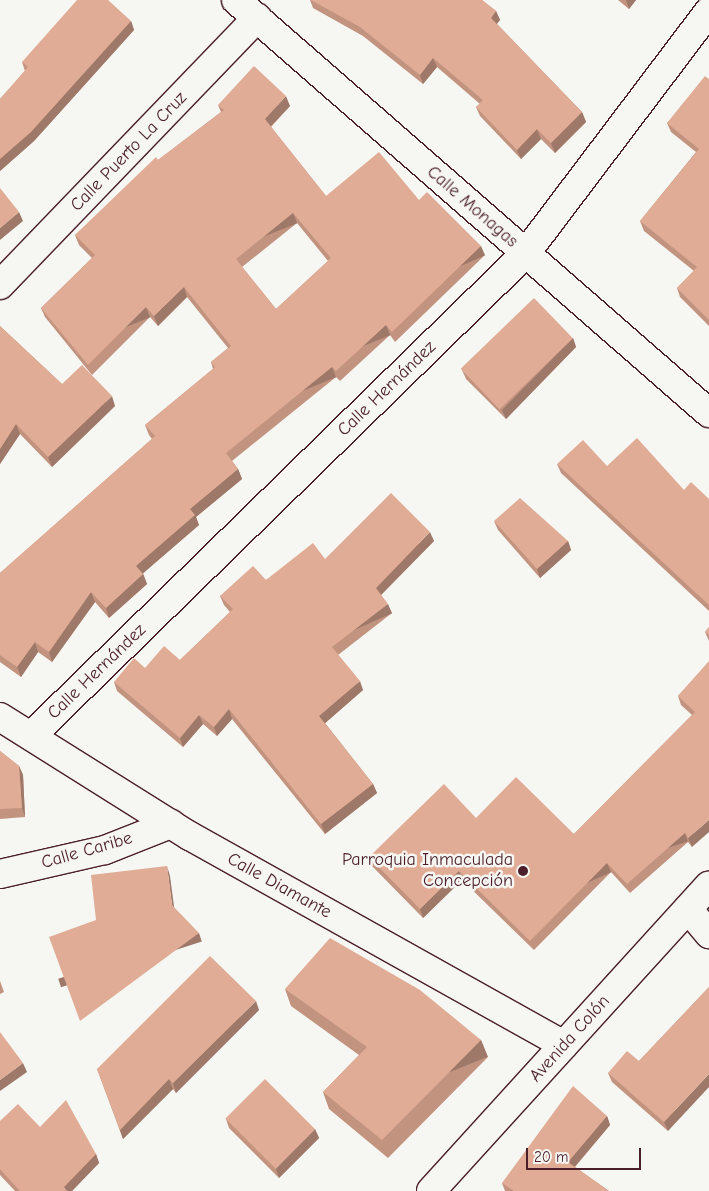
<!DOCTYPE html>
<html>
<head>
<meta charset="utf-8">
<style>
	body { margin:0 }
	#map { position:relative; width:709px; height:1191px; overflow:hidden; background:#f6f6f2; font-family:"Comic Neue",sans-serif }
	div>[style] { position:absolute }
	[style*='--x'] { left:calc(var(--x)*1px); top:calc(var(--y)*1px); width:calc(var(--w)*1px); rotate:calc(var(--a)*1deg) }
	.roads { filter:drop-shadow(1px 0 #4a1f2b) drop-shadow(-1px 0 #4a1f2b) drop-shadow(0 1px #4a1f2b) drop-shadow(0 -1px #4a1f2b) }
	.street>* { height:28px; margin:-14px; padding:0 14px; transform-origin:14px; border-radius:14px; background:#f6f6f2 }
	.wall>* { inset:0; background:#c29480 }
	.shaded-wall>* { inset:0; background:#9e7868; transform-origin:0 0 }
	.building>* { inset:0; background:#e1ac95; transform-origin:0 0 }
	.dots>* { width:14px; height:14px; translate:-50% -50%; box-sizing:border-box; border:2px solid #f6f6f2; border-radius:50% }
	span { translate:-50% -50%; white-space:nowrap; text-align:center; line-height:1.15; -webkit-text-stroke:5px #f6f6f2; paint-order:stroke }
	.street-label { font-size:18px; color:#4a1f2b }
	.poi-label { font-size:18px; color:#4a1f2b }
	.right { translate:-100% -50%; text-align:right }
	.scale { position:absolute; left:526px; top:1148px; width:115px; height:22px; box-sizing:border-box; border:2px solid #4a1f2b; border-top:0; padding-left:6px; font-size:15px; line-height:18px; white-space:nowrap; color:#4a1f2b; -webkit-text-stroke:4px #f6f6f2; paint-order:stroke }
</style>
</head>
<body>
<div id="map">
	<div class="roads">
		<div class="street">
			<div style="--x:236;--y:0;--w:628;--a:41.13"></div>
			<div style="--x:0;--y:285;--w:371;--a:-46.1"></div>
			<div style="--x:0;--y:717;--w:224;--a:32.1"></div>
			<div style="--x:190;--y:836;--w:428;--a:29.2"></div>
			<div style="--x:31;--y:736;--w:692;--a:-44.3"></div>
			<div style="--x:526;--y:253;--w:303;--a:-52.9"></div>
			<div style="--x:0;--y:874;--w:108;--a:-12.9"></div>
			<div style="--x:105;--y:850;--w:71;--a:-21.5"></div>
			<div style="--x:688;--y:909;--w:33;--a:50"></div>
			<div style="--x:431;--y:1191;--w:413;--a:-47.7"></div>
		</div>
	</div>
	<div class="wall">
		<div style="clip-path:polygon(310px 0,482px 0,496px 11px,500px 20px,497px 24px,582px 112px,586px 122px,555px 153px,541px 139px,521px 159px,480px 116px,476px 107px,480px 104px,437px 67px,423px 84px,363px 36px,313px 8px)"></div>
		<div style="clip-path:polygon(618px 0,636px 0,629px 9px)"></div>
		<div style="clip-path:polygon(131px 21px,134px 30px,34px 141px,0 171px,0 99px,25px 71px,22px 62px)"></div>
		<div style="clip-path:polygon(709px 79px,709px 326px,680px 297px,677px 288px,694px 271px,644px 231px,640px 221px,696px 152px,671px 132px,667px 123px)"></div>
		<div style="clip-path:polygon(evenodd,218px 105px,290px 106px,271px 127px,326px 196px,419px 200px,485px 255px,395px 342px,390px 335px,340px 381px,336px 377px,232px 461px,238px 469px,242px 479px,196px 517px,199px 525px,143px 573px,147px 584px,109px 618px,95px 602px,52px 662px,38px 652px,21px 677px,0 662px,0 573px,152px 439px,149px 435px,145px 425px,213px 369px,211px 362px,228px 348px,187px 297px,158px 326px,150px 317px,92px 375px,45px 317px,41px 308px,92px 258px,79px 245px,75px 235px,158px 160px,221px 112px,218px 105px,297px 223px,328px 261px,276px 309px,242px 267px,297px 223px)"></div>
		<div style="clip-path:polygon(0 326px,62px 384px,115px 406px,52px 467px,20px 434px,0 464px)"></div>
		<div style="clip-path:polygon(573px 338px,576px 347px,506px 419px,466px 379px,462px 370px)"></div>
		<div style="clip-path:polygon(557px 464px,607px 466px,684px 490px,709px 499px,709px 611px,561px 473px)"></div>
		<div style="clip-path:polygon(494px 521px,568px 541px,571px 550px,540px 578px,498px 530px)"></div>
		<div style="clip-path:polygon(434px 541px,381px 595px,392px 613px,338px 655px,363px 690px,325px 723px,373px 784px,377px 793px,325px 834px,232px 719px,217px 736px,203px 724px,183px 747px,117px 691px,114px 682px,145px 668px,180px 660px,230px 612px,224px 605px,220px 596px,325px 559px)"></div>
		<div style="clip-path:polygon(709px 627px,709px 641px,705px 632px)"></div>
		<div style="clip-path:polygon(709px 662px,692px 847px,688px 842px,630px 893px,611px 872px,534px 950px,462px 880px,423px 918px,372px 866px,369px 857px,476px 818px,574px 834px,692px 715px,681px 705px,678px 696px)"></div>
		<div style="clip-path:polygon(0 751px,19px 766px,23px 775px,25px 817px,0 819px)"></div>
		<div style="clip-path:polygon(0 981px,4px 992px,0 994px)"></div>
		<div style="clip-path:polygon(709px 987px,668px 1131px,612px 1082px,608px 1073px,639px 1061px)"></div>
		<div style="clip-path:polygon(285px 989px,481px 1040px,488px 1057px,388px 1158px,329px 1109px,323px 1092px,359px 1055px,291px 1006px)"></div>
		<div style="clip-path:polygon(259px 1010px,176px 1093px,173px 1089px,123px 1139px,97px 1069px)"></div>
		<div style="clip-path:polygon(607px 1116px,610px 1125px,575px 1167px,609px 1191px,505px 1191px,502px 1183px)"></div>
		<div style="clip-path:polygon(226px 1119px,315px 1129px,319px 1138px,279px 1178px,229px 1128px)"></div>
		<div style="clip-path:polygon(0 1121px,40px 1127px,96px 1154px,99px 1163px,72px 1191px,15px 1191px,0 1175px)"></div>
	</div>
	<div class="shaded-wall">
		<div style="clip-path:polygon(626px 0,636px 0,629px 9px)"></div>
		<div style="clip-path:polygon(496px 11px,500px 20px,494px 27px,491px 18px)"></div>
		<div style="clip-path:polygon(131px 21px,134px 30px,34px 141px,0 171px,0 159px)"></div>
		<div style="clip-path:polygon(433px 58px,437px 67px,423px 84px,420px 75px)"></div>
		<div style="clip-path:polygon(286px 96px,290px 106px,268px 129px,265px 119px)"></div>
		<div style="clip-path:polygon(582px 112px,586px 122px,555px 153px,551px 143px)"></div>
		<div style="clip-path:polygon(537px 129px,541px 139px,521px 159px,517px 150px)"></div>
		<div style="clip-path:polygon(19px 212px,23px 221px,0 240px,0 228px)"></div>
		<div style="left:293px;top:213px;width:11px;height:73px;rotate:68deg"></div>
		<div style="left:481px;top:246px;width:10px;height:124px;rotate:66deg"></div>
		<div style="clip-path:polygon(184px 287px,187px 297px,158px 326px,154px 316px)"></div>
		<div style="left:146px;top:307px;width:11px;height:82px;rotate:68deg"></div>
		<div style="left:386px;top:325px;width:11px;height:68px;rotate:68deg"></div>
		<div style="clip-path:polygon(573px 338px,576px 347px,506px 419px,502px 410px)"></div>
		<div style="left:332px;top:367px;width:11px;height:136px;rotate:68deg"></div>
		<div style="clip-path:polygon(112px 396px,115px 406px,52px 467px,48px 457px)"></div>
		<div style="clip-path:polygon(16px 424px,20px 434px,0 464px,0 449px)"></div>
		<div style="clip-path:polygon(238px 469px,242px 479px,196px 517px,199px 525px,140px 576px,136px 566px,190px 509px)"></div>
		<div style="clip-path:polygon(430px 532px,434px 541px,379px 597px,376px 588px)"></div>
		<div style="clip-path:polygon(568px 541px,571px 550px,540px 578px,537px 569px)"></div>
		<div style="clip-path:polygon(143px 574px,147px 584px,109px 618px,106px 608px)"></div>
		<div style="clip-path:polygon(91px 592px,95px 602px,52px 662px,49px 652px)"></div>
		<div style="left:388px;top:604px;width:10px;height:71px;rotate:66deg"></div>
		<div style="clip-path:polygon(35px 642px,38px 652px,21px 677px,17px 667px)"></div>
		<div style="clip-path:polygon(360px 681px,363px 690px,323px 725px,319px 716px)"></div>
		<div style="clip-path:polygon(229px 709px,232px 719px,217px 736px,214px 727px)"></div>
		<div style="clip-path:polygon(199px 715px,203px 724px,183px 747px,180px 738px)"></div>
		<div style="clip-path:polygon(19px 766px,23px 775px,25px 817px,22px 808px)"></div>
		<div style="clip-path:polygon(373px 784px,377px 793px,325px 834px,321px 824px)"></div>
		<div style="clip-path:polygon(709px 820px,709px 832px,692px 847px,688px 838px)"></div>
		<div style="left:685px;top:833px;width:9px;height:77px;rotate:72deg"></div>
		<div style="left:607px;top:863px;width:10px;height:110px;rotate:66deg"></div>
		<div style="clip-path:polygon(167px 866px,170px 876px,175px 914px,172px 905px)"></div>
		<div style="clip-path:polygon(459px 871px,462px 880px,423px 918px,420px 909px)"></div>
		<div style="left:199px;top:933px;width:9px;height:148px;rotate:72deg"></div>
		<div style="clip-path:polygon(256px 1001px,259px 1010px,176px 1093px,173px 1083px)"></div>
		<div style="left:481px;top:1040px;width:18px;height:141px;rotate:68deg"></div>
		<div style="clip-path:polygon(23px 1063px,27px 1072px,0 1091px,0 1080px)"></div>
		<div style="clip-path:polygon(709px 1074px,709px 1087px,668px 1131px,664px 1122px)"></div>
		<div style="clip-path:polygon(169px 1079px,173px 1089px,123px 1139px,120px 1130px)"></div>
		<div style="clip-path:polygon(607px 1116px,610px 1125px,571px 1171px,568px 1162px)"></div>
		<div style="clip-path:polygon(315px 1129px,319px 1138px,279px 1178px,276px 1169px)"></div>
		<div style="clip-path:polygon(96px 1154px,99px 1163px,72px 1191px,65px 1191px,64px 1187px)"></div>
	</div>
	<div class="building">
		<div style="clip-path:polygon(77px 0,108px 0,131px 21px,31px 132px,0 159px,0 99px,28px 67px,22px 62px)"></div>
		<div style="clip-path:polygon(311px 0,482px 0,496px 11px,491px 18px,582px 112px,551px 143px,537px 129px,517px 150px,476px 107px,483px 100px,433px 58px,420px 75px,360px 27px)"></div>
		<div style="clip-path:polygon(evenodd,254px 66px,286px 96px,265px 119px,326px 196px,379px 152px,419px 200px,427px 192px,481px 246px,392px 332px,386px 325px,336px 371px,332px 367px,226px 453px,238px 469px,190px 509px,195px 515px,136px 566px,143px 574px,106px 608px,91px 592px,49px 652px,35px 642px,17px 667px,0 655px,0 573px,155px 436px,145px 425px,215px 367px,211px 362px,231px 346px,184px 287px,154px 316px,146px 307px,88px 365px,41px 308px,95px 255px,75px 235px,156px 157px,158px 160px,224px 110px,218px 105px,254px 66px,293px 213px,331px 258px,276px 309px,236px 259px,293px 213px)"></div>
		<div style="clip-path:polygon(705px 76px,709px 79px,709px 320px,677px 288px,697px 267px,640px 221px,699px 149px,667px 123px)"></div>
		<div style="clip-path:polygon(0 188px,19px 212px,0 228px)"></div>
		<div style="left:534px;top:298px;width:56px;height:102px;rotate:46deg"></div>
		<div style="clip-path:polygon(0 326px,62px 384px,82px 365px,112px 396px,48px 457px,16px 424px,0 449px)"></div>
		<div style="clip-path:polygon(637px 438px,684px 490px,691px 482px,709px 499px,709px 605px,557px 464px,583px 440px,607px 466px)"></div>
		<div style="clip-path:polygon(391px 493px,430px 532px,376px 588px,388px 604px,332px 647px,360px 681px,319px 716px,373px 784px,321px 824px,229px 709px,214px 727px,199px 715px,180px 738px,114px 682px,134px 658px,145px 668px,164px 646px,180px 660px,233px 609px,220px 596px,253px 566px,266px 580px,313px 543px,325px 559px)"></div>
		<div style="clip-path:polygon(520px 498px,568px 541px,537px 569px,494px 521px)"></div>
		<div style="clip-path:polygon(709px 627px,709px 635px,705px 632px)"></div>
		<div style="clip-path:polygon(709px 661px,709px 820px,688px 838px,685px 833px,627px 884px,607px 863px,530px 941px,459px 871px,420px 909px,369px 857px,444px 784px,476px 818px,516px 777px,574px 834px,695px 712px,678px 696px)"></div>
		<div style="clip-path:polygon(0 751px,19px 766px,22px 808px,0 809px)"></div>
		<div style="clip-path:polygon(167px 866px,172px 905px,199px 933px,80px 1021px,49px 937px,96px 920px,91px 875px)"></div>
		<div style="clip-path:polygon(330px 938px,420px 990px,481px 1040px,382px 1140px,323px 1092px,367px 1047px,285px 989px)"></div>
		<div style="clip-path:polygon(210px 956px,256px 1001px,173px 1083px,169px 1079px,120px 1130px,97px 1069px)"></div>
		<div style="clip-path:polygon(709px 987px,709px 1074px,664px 1122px,608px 1073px,627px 1051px,639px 1061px)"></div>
		<div style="clip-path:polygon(0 1032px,23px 1063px,0 1080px)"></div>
		<div style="left:265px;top:1079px;width:71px;height:56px;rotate:45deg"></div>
		<div style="clip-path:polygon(573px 1086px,607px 1116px,568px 1162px,609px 1191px,514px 1191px,502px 1183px)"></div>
		<div style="clip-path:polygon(66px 1100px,96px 1154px,64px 1187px,67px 1191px,20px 1191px,0 1169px,0 1121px,18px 1104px,40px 1127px)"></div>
	</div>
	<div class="dots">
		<div style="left:523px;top:871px;background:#4a1f2b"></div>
	</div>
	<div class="street-label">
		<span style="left:129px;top:152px;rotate:-46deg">Calle Puerto La Cruz</span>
		<span style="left:472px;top:207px;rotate:41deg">Calle Monagas</span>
		<span style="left:387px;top:389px;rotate:-44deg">Calle Hernández</span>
		<span style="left:97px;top:672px;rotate:-44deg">Calle Hernández</span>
		<span style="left:87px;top:851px;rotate:-16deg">Calle Caribe</span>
		<span style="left:279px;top:886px;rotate:29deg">Calle Diamante</span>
		<span style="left:570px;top:1039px;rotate:-48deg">Avenida Colón</span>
	</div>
	<div class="poi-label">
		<span class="right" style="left:513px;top:871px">Parroquia Inmaculada<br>Concepción</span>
	</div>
	<div class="scale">20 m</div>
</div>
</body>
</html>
